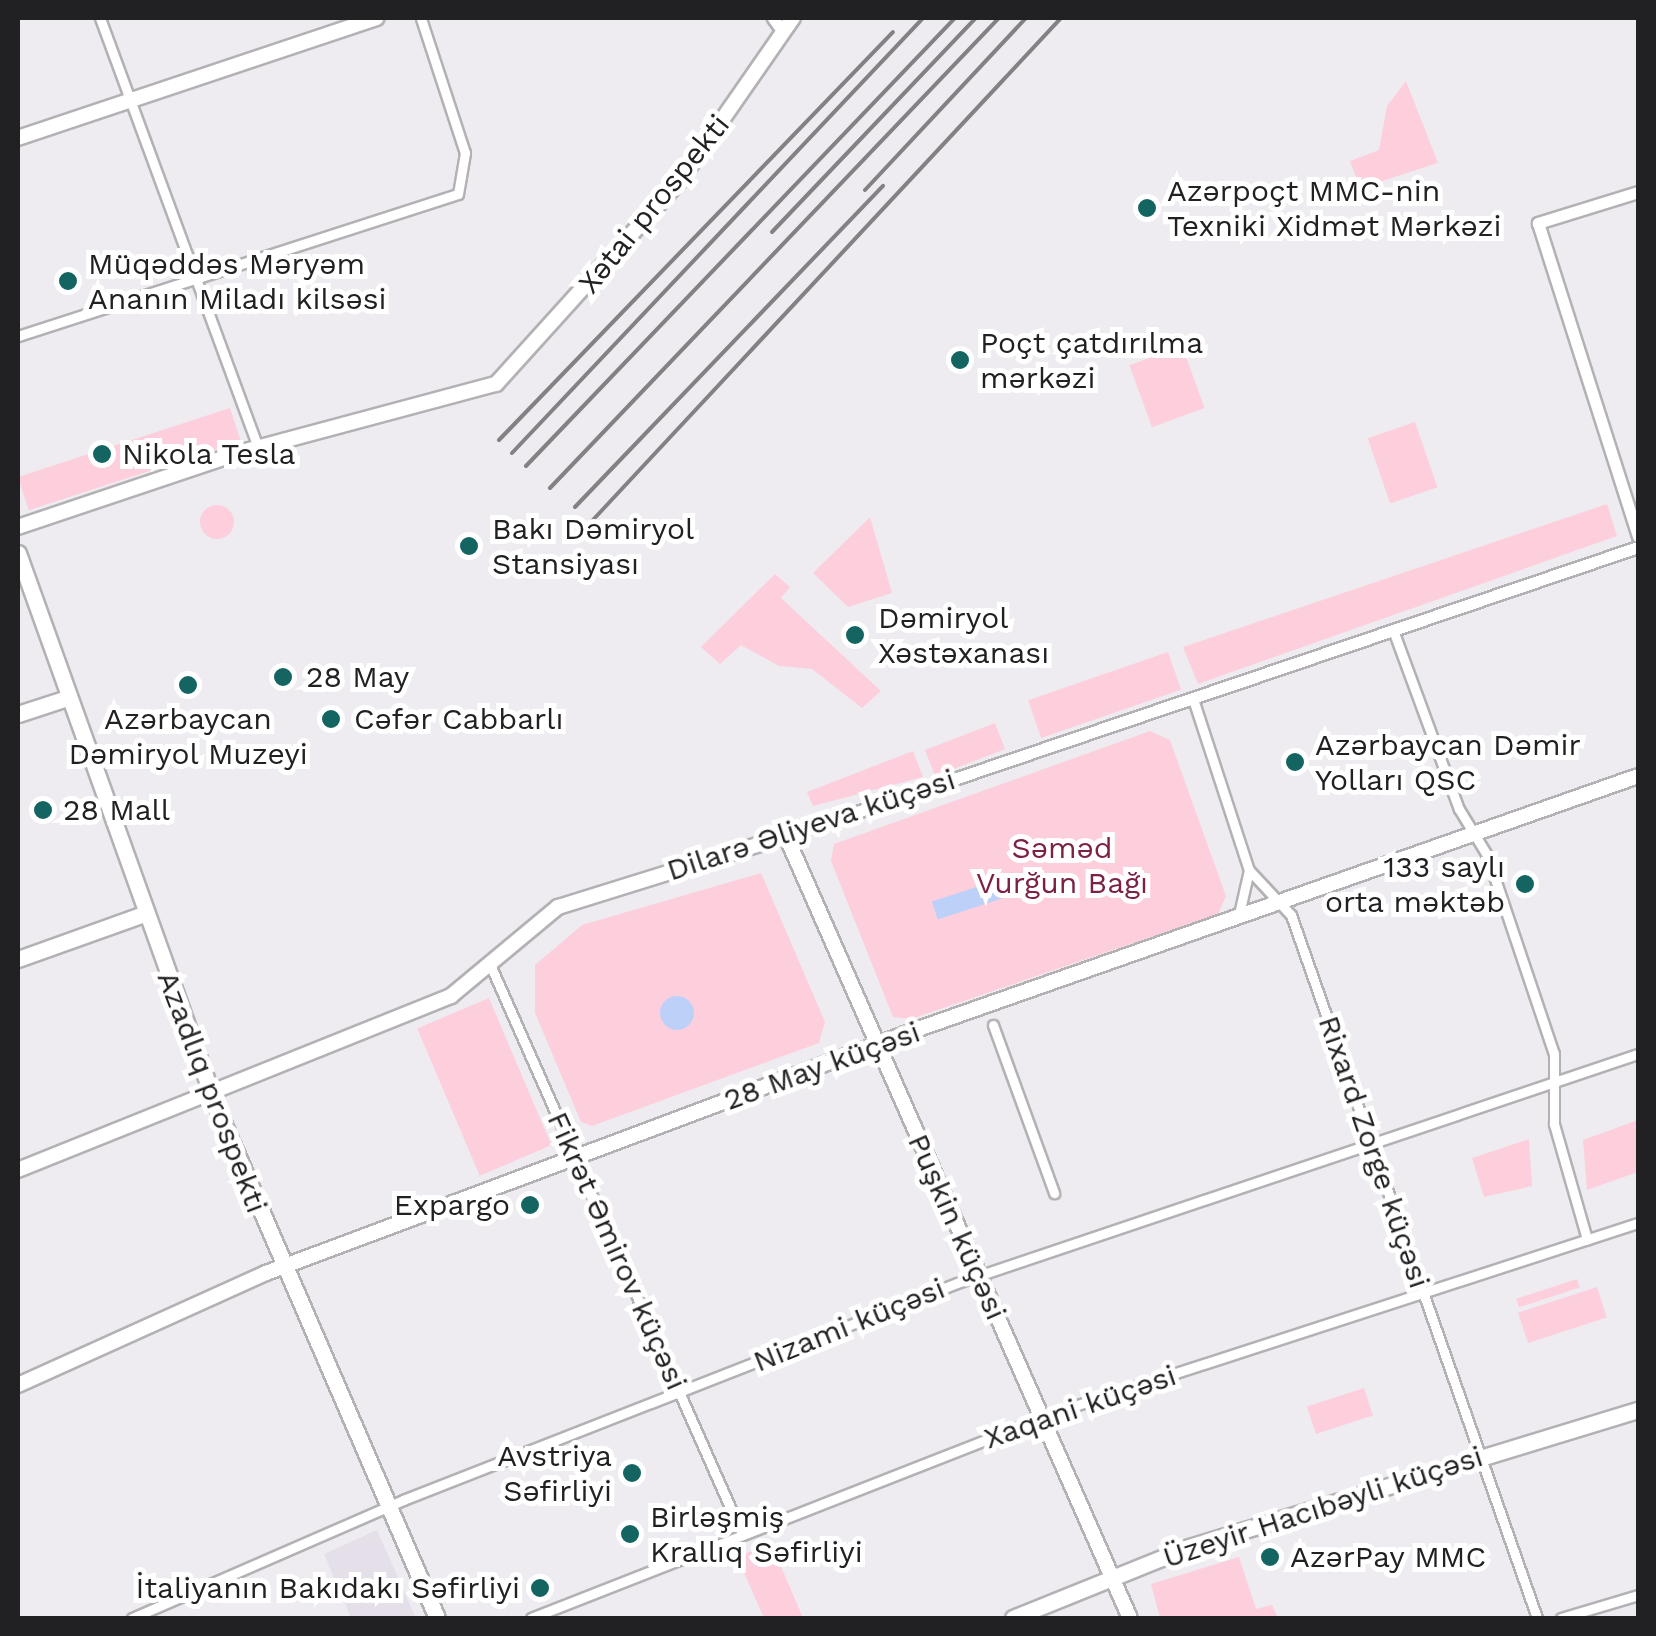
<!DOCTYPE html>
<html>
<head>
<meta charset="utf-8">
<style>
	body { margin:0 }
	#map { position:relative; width:1656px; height:1636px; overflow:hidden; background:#eeecf0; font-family:"Work Sans",sans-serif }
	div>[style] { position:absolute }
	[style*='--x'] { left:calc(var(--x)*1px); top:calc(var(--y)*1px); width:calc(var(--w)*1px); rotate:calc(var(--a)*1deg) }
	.built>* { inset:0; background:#e5dfea }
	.green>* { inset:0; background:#fdcfdc; transform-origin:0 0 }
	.round { border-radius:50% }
	.water>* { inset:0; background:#bdd1f8; transform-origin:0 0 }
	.roads { filter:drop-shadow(2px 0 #b4b1b5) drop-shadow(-2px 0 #b4b1b5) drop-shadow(0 2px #b4b1b5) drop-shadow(0 -2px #b4b1b5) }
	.minor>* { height:9px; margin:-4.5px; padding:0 4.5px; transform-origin:4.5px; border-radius:4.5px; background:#fff }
	.tertiary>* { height:11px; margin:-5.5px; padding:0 5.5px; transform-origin:5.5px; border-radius:5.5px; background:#fff }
	.secondary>* { height:14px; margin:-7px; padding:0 7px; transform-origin:7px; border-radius:7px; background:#fff }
	.primary>* { height:15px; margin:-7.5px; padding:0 7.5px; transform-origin:7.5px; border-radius:7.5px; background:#fff }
	.trunk>* { height:15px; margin:-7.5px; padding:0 7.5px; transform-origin:7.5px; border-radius:7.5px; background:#fff }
	.rail>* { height:4px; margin:-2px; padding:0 2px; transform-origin:2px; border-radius:2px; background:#838184 }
	.dots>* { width:28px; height:28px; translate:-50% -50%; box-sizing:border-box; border:5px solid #fff; border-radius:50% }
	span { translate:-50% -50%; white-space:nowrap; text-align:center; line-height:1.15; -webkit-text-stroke:10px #fff; paint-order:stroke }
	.poi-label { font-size:30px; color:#212022 }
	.left { translate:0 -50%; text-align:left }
	.right { translate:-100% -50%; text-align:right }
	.street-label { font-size:30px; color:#212022 }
	.park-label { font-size:30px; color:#7b2146 }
	.frame { position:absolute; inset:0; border:20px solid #212022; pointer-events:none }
</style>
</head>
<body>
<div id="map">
	<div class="built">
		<div style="clip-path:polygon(377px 1530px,416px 1618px,351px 1618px,324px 1554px)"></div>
	</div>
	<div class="green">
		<div style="clip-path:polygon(1406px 81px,1438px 163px,1360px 188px,1350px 161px,1379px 150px,1387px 106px)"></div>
		<div style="left:1182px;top:346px;width:66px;height:56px;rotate:70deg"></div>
		<div style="left:230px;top:408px;width:35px;height:223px;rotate:72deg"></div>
		<div style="left:1415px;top:422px;width:69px;height:50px;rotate:71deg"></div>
		<div style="clip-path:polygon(1607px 504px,1617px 536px,1198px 684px,1183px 647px)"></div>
		<div class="round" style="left:200px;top:505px;width:34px;height:34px"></div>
		<div style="clip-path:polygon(870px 517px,892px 593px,848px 607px,813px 573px)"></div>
		<div style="clip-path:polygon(775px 574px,790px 587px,781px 598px,881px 691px,862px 708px,812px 669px,779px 666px,741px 645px,720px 664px,701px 647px)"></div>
		<div style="left:1168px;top:652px;width:40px;height:148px;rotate:71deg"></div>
		<div style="left:995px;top:723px;width:28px;height:75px;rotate:69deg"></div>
		<div style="clip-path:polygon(1150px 731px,1170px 740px,1226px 896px,1218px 914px,911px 1019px,893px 1017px,831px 861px,834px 844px)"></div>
		<div style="clip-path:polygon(913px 751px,923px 777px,813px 806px,807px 792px)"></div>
		<div style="clip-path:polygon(761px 873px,825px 1022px,819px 1043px,592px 1126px,581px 1122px,535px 1013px,535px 965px,582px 925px)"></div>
		<div style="left:489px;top:998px;width:160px;height:78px;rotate:67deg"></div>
		<div style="clip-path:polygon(1638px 1120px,1638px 1172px,1587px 1190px,1583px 1140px)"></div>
		<div style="clip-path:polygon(1529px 1139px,1532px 1186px,1484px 1197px,1472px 1158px)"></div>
		<div style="left:1577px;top:1279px;width:9px;height:64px;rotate:72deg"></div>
		<div style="left:1597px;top:1287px;width:32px;height:83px;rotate:72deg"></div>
		<div style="left:1364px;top:1388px;width:29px;height:60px;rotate:72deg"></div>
		<div style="clip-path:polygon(771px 1543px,803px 1618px,764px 1618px,737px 1557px)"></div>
		<div style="clip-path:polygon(1239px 1557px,1256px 1609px,1272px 1605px,1278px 1618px,1160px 1618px,1151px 1584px)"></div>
	</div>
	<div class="water">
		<div style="left:1007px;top:877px;width:19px;height:79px;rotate:72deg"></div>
		<div class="round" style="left:660px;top:996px;width:34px;height:34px"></div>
	</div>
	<div class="roads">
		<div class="minor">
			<div style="--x:100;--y:18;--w:458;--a:69.8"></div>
			<div style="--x:18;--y:336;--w:462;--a:-17.9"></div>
			<div style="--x:458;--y:194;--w:42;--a:-80.3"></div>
			<div style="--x:465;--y:153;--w:142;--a:-108.1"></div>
			<div style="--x:1393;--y:630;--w:191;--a:69.8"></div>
			<div style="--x:1459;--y:809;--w:54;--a:58.7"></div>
			<div style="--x:1487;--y:855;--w:210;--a:71.4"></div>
			<div style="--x:1554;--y:1054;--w:70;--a:90"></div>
			<div style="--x:1554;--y:1124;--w:120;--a:74"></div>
			<div style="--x:1193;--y:699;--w:180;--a:71.9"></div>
			<div style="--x:1249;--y:870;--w:62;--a:47"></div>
			<div style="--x:1291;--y:915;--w:745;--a:70.71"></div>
			<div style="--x:1239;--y:914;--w:45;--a:-77.2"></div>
			<div style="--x:492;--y:969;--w:616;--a:66.14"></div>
			<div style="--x:993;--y:1025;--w:179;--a:70"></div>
			<div style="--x:132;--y:1618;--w:296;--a:-23.5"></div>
			<div style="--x:403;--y:1500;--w:595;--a:-21.39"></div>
			<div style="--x:957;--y:1283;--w:718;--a:-18.59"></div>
			<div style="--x:531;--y:1618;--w:570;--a:-21.39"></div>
			<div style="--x:1062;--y:1410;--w:606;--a:-17.99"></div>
			<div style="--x:1561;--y:1618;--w:80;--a:-16.6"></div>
		</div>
		<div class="tertiary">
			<div style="--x:773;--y:18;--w:17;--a:54"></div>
			<div style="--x:1638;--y:192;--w:105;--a:162.8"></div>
			<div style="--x:1538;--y:223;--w:329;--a:72.3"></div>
			<div style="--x:786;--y:836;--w:900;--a:-18.74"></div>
		</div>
		<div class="secondary">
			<div style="--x:18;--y:138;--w:378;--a:-18.5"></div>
			<div style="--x:18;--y:527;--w:232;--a:-18.6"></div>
			<div style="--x:238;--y:453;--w:267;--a:-15"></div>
			<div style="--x:496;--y:384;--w:276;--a:-47.9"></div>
			<div style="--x:681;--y:179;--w:196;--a:-55.2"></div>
			<div style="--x:18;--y:1170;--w:467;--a:-21.9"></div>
			<div style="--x:451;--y:996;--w:139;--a:-39.8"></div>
			<div style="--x:558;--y:907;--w:239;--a:-17.3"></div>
			<div style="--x:786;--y:836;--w:854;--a:66.26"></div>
			<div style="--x:18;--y:1385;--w:272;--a:-24.3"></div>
			<div style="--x:266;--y:1273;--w:699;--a:-20.51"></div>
			<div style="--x:921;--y:1028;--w:760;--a:-19.36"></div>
		</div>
		<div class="primary">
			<div style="--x:18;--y:553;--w:587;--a:70.3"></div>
			<div style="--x:216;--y:1106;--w:558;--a:66.65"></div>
			<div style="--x:18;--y:714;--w:52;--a:-18.1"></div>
			<div style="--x:18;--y:959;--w:134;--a:-19.7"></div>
		</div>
		<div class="trunk">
			<div style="--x:1013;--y:1618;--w:187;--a:-22"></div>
			<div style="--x:1186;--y:1548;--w:473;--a:-17"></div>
		</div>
	</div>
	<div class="rail">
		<div style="--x:865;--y:190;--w:236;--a:-46.9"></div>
		<div style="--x:772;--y:232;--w:296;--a:-46.4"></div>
		<div style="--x:499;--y:440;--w:567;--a:-46"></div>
		<div style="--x:512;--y:453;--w:598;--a:-46.62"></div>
		<div style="--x:526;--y:466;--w:620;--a:-46.24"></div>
		<div style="--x:550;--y:488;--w:650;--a:-46.31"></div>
		<div style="--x:575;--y:507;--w:445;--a:-46.2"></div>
		<div style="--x:591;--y:522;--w:689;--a:-47"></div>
	</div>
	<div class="dots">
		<div style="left:1147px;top:208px;background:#146462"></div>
		<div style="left:68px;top:281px;background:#146462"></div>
		<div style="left:960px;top:360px;background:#146462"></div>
		<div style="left:102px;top:454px;background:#146462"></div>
		<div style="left:469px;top:546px;background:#146462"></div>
		<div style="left:855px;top:635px;background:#146462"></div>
		<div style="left:283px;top:677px;background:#146462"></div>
		<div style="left:188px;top:685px;background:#146462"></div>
		<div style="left:331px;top:719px;background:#146462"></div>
		<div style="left:1295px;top:762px;background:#146462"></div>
		<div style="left:43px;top:810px;background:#146462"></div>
		<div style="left:1525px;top:884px;background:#146462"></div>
		<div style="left:530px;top:1205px;background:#146462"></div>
		<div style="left:632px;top:1473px;background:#146462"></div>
		<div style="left:630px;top:1534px;background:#146462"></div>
		<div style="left:1270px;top:1557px;background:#146462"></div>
		<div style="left:540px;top:1588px;background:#146462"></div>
	</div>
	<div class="poi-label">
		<span class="left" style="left:1167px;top:208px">Azərpoçt MMC-nin<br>Texniki Xidmət Mərkəzi</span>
		<span class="left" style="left:88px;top:281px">Müqəddəs Məryəm<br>Ananın Miladı kilsəsi</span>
		<span class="left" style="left:980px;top:360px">Poçt çatdırılma<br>mərkəzi</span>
		<span class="left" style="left:122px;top:454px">Nikola Tesla</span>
		<span class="left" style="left:492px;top:546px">Bakı Dəmiryol<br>Stansiyası</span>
		<span class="left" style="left:878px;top:635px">Dəmiryol<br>Xəstəxanası</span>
		<span class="left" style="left:306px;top:677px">28 May</span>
		<span style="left:188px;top:736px">Azərbaycan<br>Dəmiryol Muzeyi</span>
		<span class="left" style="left:354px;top:719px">Cəfər Cabbarlı</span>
		<span class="left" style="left:1315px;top:762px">Azərbaycan Dəmir<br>Yolları QSC</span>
		<span class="left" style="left:63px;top:810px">28 Mall</span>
		<span class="right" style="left:1505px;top:884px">133 saylı<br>orta məktəb</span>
		<span class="right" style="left:510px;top:1205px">Expargo</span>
		<span class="right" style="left:612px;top:1473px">Avstriya<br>Səfirliyi</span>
		<span class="left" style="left:650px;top:1534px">Birləşmiş<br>Krallıq Səfirliyi</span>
		<span class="left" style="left:1290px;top:1557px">AzərPay MMC</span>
		<span class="right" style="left:520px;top:1588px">İtaliyanın Bakıdakı Səfirliyi</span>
	</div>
	<div class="street-label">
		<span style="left:654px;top:204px;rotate:-51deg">Xətai prospekti</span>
		<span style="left:811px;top:825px;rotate:-18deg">Dilarə Əliyeva küçəsi</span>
		<span style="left:822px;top:1066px;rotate:-20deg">28 May küçəsi</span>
		<span style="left:212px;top:1092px;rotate:69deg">Azadlıq prospekti</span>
		<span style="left:1374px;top:1152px;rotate:71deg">Rixard Zorge küçəsi</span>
		<span style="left:957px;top:1227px;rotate:66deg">Puşkin küçəsi</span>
		<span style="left:617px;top:1251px;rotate:66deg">Fikrət Əmirov küçəsi</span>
		<span style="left:849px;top:1325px;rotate:-22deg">Nizami küçəsi</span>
		<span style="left:1080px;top:1407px;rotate:-19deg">Xaqani küçəsi</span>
		<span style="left:1323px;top:1507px;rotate:-18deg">Üzeyir Hacıbəyli küçəsi</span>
	</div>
	<div class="park-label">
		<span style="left:1062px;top:865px">Səməd<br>Vurğun Bağı</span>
	</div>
	<div class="frame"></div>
</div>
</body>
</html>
